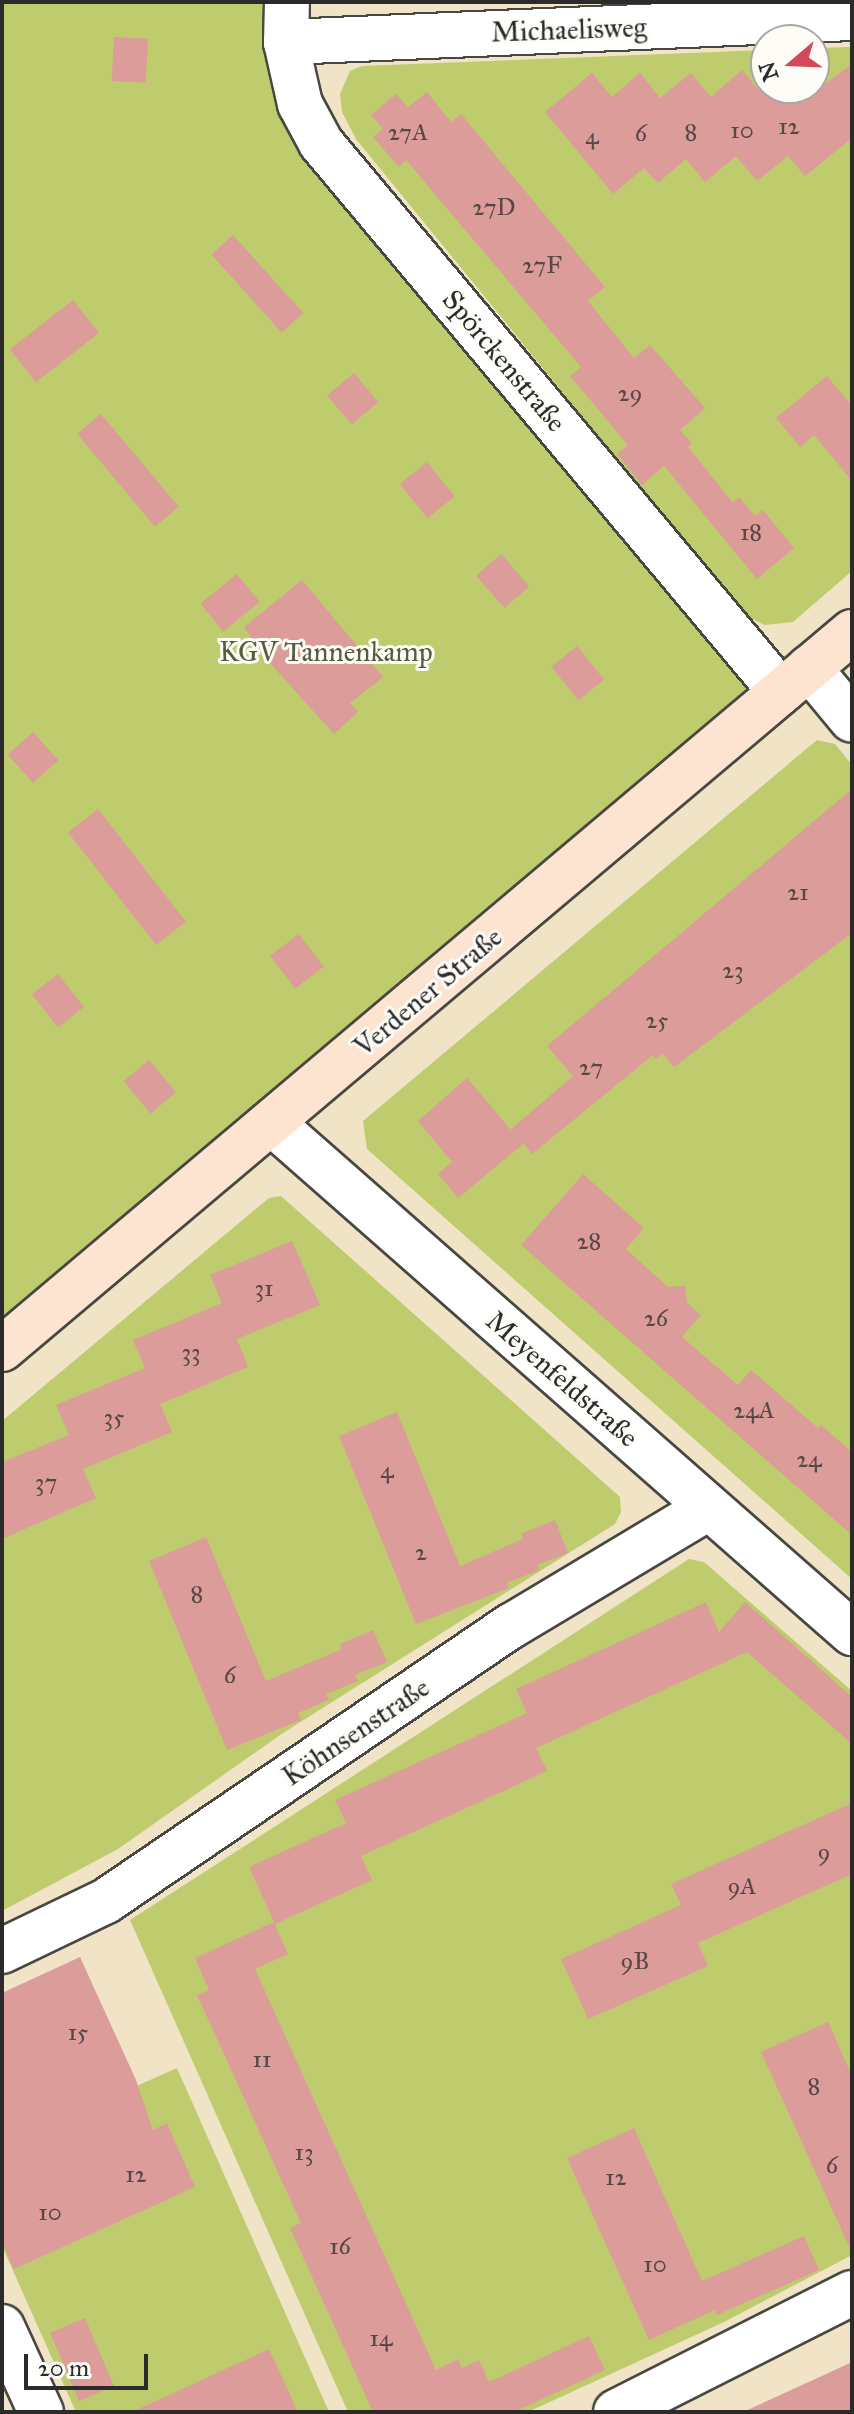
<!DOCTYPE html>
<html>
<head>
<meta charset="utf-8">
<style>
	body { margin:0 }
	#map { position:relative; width:854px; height:2414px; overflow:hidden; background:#f1e3c6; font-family:"IM FELL Great Primer",serif }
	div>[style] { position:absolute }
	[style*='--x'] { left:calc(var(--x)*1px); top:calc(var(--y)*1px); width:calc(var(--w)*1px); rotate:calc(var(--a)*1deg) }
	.green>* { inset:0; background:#becc6d }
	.building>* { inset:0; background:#db9c9a; transform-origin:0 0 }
	.roads { filter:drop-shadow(2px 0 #494742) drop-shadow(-2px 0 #494742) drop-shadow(0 2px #494742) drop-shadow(0 -2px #494742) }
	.street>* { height:44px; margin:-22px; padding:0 22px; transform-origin:22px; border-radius:22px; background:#fff }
	.secondary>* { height:44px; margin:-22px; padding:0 22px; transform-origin:22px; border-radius:22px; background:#fde4d1 }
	span { translate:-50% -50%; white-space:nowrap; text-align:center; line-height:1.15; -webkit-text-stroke:6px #fdfcf7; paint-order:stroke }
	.number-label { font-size:24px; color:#574747 }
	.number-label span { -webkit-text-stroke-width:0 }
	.street-label { font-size:28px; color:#2b2b2b }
	.park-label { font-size:28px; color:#575b3f }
	.frame { position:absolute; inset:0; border:4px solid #2b2b2b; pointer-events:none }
	.north { position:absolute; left:750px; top:24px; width:80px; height:80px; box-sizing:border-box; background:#fdfcf7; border:2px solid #a9a8a5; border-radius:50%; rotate:251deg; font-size:22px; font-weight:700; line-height:32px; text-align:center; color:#2b2b2b }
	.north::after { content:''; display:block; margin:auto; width:28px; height:36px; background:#d1495b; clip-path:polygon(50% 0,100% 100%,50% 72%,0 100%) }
	.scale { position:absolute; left:24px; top:2354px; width:124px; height:36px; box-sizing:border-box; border:4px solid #2b2b2b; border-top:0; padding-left:10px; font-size:24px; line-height:28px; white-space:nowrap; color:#2b2b2b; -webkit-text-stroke:6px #fdfcf7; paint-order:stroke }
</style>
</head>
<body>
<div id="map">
	<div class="green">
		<div style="clip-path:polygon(2px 2px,287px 2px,300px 104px,781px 692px,2px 1349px)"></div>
		<div style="clip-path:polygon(852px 47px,852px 571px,793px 622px,765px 625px,745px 616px,356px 139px,342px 112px,340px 94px,350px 71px,362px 66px,766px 50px,766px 88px,814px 88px,814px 48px)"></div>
		<div style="clip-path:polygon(817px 740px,835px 744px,852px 765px,852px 1579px,367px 1149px,363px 1121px)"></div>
		<div style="clip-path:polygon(281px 1196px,620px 1497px,621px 1512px,615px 1524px,283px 1733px,118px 1849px,2px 1911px,2px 1421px,269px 1198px)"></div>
		<div style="clip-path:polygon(689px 1559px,704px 1562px,852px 1691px,852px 2255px,724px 2322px,528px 2412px,348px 2412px,130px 1920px)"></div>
		<div style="clip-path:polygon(177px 2068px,329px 2412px,76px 2412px,2px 2246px,2px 2146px)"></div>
	</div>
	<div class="building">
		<div style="left:114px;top:37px;width:34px;height:44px;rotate:3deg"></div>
		<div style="clip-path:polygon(852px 64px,852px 138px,805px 176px,788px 156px,757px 181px,736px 156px,705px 182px,686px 159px,658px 183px,644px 168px,613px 194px,545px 112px,592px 73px,612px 97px,640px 73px,660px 98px,691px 73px,711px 97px,742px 70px,757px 88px,819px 88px)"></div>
		<div style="clip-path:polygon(427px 92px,451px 122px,461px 114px,605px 287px,588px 301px,634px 358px,650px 345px,705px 408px,680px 430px,692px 443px,688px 447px,733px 503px,739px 497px,755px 516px,763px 510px,794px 548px,757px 579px,664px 466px,642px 485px,617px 454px,628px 445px,570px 376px,581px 367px,406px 160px,399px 167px,373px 137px,383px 129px,371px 115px,396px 94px,408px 107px)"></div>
		<div style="left:233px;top:235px;width:105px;height:29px;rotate:48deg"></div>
		<div style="left:73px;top:300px;width:42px;height:80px;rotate:52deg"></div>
		<div style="left:354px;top:373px;width:38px;height:35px;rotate:50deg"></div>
		<div style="clip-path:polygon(827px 376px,852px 406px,852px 481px,814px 435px,800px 447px,776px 418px)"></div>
		<div style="left:101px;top:414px;width:121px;height:31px;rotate:50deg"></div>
		<div style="left:427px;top:462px;width:44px;height:35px;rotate:51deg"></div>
		<div style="left:501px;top:554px;width:43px;height:33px;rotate:49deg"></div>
		<div style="left:237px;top:574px;width:36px;height:47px;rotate:51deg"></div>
		<div style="clip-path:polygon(302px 580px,383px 677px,350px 703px,358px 712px,334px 734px,268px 661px,244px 627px)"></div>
		<div style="left:577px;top:646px;width:43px;height:33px;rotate:51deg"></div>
		<div style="left:33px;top:732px;width:38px;height:34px;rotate:48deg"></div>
		<div style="clip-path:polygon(852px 789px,852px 933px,674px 1067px,663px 1054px,656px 1059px,653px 1055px,532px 1154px,511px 1129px,573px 1076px,547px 1046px)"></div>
		<div style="left:98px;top:809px;width:143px;height:38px;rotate:52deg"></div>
		<div style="left:299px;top:934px;width:41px;height:36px;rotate:53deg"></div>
		<div style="left:58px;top:974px;width:42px;height:33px;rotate:52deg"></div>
		<div style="left:149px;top:1060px;width:42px;height:33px;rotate:50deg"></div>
		<div style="clip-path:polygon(467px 1078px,523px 1144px,458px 1198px,438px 1174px,452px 1162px,418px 1121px)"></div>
		<div style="clip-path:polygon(583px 1174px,644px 1228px,626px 1249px,668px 1287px,685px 1286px,687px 1303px,701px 1315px,682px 1337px,738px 1385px,751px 1370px,818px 1428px,821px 1425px,852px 1452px,852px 1535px,521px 1245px)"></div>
		<div style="clip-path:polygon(292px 1241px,320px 1305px,237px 1339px,248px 1367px,160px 1404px,172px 1432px,83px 1469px,96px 1498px,2px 1539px,2px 1462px,69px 1435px,56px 1405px,145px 1368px,133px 1340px,222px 1303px,210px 1275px)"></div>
		<div style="clip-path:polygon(397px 1412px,460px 1566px,523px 1539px,521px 1534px,555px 1520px,568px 1553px,537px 1565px,539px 1570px,507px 1583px,509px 1588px,416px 1624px,339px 1436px)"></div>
		<div style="clip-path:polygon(206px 1537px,266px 1681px,342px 1649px,340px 1644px,373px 1630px,387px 1662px,355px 1675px,358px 1681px,326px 1694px,329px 1700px,298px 1713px,301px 1720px,227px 1750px,149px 1561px)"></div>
		<div style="clip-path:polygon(706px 1602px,719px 1632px,745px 1602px,852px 1697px,852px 1744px,747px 1652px,536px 1748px,547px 1771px,361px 1856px,372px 1880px,275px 1924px,249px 1867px,346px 1823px,335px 1800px,527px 1713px,516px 1689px)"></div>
		<div style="clip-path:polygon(852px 1803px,852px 1874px,698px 1943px,708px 1966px,588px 2019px,561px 1959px,681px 1905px,671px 1884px)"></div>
		<div style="clip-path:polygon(274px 1922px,288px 1954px,255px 1969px,436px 2370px,458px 2359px,462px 2368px,479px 2360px,489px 2382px,589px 2336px,605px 2370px,514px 2412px,373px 2412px,290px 2228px,301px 2223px,197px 1995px,209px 1990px,195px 1958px)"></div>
		<div style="clip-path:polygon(80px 1957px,136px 2080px,153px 2130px,167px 2123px,195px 2187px,14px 2269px,2px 2242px,2px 1993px)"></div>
		<div style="clip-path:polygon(828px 2022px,852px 2076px,852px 2253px,761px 2052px)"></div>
		<div style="clip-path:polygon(634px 2128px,702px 2281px,804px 2236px,819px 2270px,717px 2315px,715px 2310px,649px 2340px,567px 2158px)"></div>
		<div style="left:85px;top:2318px;width:74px;height:38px;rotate:67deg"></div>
		<div style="clip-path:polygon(269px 2349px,298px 2412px,132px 2412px,232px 2366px)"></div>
		<div style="clip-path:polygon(852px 2362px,852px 2412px,743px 2412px,824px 2375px)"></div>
	</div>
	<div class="roads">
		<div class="street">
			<div style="--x:287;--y:2;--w:40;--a:91.4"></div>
			<div style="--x:286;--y:42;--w:64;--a:77.3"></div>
			<div style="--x:300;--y:104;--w:44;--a:61.7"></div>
			<div style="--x:321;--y:143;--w:716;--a:50.04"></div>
			<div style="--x:286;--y:42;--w:567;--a:-2.43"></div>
			<div style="--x:809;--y:668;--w:67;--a:50.4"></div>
			<div style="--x:273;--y:1124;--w:771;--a:41.32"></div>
			<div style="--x:2;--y:1951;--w:115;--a:-25.7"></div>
			<div style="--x:106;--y:1901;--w:490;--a:-34.2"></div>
			<div style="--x:511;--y:1626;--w:230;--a:-30.9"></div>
			<div style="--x:2;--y:2327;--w:94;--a:65.4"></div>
			<div style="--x:616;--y:2412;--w:264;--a:-26.8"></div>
		</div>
		<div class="secondary">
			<div style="--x:2;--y:1349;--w:1112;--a:-40.15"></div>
		</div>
	</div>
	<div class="number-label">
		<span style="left:789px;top:127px">12</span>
		<span style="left:742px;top:131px">10</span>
		<span style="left:408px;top:133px">27A</span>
		<span style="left:691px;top:133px">8</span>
		<span style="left:641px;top:134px">6</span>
		<span style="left:592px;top:137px">4</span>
		<span style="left:494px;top:208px">27D</span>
		<span style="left:542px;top:266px">27F</span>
		<span style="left:630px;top:394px">29</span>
		<span style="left:751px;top:533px">18</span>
		<span style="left:798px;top:893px">21</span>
		<span style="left:733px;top:971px">23</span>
		<span style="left:657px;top:1021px">25</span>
		<span style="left:591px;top:1068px">27</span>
		<span style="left:589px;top:1242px">28</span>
		<span style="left:264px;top:1289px">31</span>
		<span style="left:656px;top:1319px">26</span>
		<span style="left:191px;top:1353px">33</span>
		<span style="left:754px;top:1411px">24A</span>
		<span style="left:114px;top:1418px">35</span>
		<span style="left:809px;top:1460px">24</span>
		<span style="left:387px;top:1471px">4</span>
		<span style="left:46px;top:1483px">37</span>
		<span style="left:421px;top:1553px">2</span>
		<span style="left:197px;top:1595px">8</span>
		<span style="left:230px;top:1676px">6</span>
		<span style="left:824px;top:1853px">9</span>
		<span style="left:742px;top:1887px">9A</span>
		<span style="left:635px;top:1962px">9B</span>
		<span style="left:78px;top:2033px">15</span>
		<span style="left:262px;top:2060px">11</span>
		<span style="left:814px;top:2087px">8</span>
		<span style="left:304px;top:2153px">13</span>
		<span style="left:832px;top:2166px">6</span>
		<span style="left:136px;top:2175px">12</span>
		<span style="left:616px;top:2178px">12</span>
		<span style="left:50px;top:2213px">10</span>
		<span style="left:340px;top:2247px">16</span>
		<span style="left:655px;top:2265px">10</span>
		<span style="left:381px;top:2339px">14</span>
	</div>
	<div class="street-label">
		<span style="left:569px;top:30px;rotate:-2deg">Michaelisweg</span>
		<span style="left:504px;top:361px;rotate:50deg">Spörckenstraße</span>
		<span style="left:428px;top:992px;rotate:-40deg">Verdener Straße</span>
		<span style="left:562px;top:1379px;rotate:41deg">Meyenfeldstraße</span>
		<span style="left:356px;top:1732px;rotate:-34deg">Köhnsenstraße</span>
	</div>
	<div class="park-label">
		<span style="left:326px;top:652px">KGV Tannenkamp</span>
	</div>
	<div class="frame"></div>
	<div class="north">N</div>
	<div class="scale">20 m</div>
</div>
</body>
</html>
